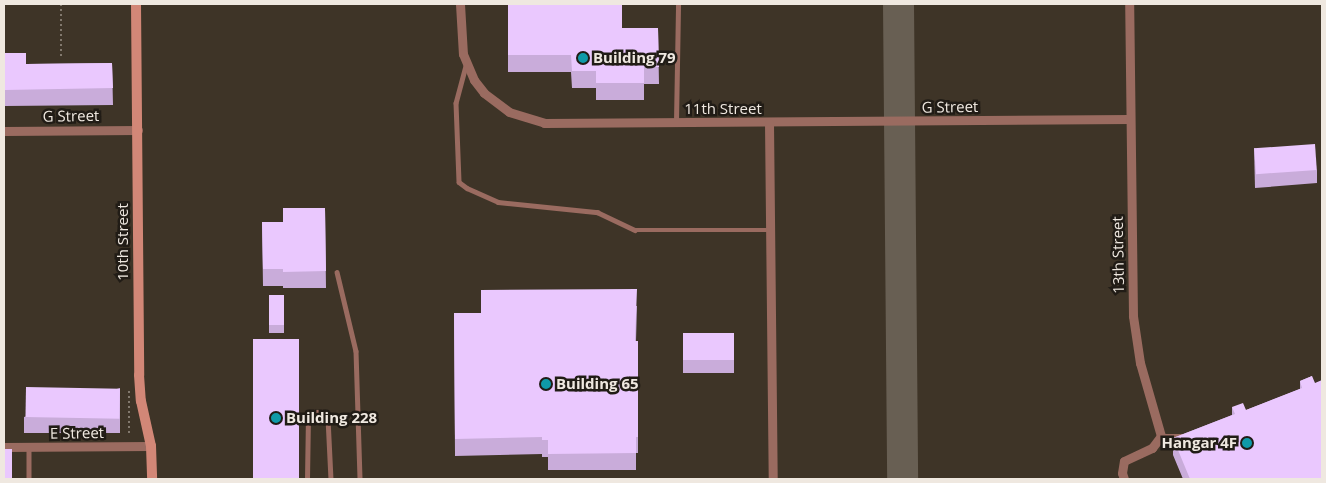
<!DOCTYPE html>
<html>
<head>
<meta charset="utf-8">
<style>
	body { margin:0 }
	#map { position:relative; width:1326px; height:483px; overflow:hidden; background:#3e3427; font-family:"Open Sans",sans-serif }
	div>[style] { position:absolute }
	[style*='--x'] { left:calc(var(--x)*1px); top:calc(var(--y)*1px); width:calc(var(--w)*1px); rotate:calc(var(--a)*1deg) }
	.taxiway>* { height:31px; margin:-15.5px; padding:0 15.5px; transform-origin:15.5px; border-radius:15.5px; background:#685f53 }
	.path>* { height:2px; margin-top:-1px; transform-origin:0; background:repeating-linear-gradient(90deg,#82796e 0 2.5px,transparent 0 5px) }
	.lane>* { height:4.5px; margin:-2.25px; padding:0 2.25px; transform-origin:2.25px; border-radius:2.25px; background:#9a6b60 }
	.street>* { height:9px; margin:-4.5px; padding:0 4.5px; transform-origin:4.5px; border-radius:4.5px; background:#9a6b60 }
	.secondary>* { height:10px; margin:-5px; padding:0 5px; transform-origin:5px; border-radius:5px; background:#d28777 }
	.wall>* { inset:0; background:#c9acda; transform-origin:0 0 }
	.building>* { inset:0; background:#eac8fe; transform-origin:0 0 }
	.dots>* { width:14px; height:14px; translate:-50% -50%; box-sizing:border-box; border:2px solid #211c16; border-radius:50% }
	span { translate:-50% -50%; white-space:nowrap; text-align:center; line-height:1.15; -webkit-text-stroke:5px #211c16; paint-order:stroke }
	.poi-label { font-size:15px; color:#efe8e0; font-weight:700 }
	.left { translate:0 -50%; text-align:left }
	.right { translate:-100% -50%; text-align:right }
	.street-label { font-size:15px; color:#efe8e0 }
	.frame { position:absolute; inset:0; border:5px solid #efe8e0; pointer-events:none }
</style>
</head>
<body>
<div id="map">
	<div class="taxiway">
		<div style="--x:898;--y:4;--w:475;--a:89.5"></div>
	</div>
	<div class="path">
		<div style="--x:61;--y:4;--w:55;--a:90"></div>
		<div style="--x:129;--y:391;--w:45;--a:90"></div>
	</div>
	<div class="lane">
		<div style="--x:466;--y:66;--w:38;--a:105"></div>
		<div style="--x:456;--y:103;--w:79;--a:87.8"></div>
		<div style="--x:459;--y:182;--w:10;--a:37"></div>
		<div style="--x:467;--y:188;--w:34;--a:24"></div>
		<div style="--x:498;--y:202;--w:100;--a:5.8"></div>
		<div style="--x:597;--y:212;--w:42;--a:25.3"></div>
		<div style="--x:635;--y:230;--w:136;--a:0"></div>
		<div style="--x:676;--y:122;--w:118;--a:-89"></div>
		<div style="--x:337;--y:272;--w:81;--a:76.5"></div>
		<div style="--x:356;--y:351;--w:128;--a:88.2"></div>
		<div style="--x:1161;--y:436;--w:21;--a:0"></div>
		<div style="--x:29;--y:447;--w:32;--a:90"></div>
		<div style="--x:307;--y:479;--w:63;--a:-89.1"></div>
		<div style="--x:308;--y:416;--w:7;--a:-34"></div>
		<div style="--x:314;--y:412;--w:8;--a:0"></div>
		<div style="--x:322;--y:412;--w:8;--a:45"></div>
		<div style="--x:328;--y:418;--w:61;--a:87.2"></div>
	</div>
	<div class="street">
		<div style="--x:460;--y:4;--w:50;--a:86.6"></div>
		<div style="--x:463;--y:54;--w:28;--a:67"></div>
		<div style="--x:474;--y:80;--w:16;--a:52"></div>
		<div style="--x:484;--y:93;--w:31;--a:37"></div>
		<div style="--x:509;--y:112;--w:37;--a:17"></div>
		<div style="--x:544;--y:123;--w:586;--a:-0.39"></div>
		<div style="--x:769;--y:123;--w:356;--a:89.4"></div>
		<div style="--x:4;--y:131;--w:134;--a:-0.4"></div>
		<div style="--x:4;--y:447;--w:147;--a:-0.4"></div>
		<div style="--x:1124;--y:479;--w:6;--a:-108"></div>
		<div style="--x:1122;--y:473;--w:12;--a:-81"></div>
		<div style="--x:1124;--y:461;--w:31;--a:-25"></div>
		<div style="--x:1152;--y:448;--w:15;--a:-53"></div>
		<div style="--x:1161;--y:436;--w:76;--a:-106"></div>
		<div style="--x:1140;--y:363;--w:48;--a:-98.5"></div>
		<div style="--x:1133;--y:316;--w:312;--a:-90.7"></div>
	</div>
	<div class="secondary">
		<div style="--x:136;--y:4;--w:371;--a:89.5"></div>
		<div style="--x:139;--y:375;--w:26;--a:86"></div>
		<div style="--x:141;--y:401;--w:46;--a:77.5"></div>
		<div style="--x:151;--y:446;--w:33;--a:88"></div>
	</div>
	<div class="wall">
		<div style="clip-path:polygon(508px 4px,622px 28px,658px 28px,659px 84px,644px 84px,644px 100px,596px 100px,596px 88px,572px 88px,571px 72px,508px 72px)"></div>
		<div style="clip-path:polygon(5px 53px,26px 64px,112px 63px,113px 105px,5px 106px)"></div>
		<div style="clip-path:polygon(1254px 148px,1317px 170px,1317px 183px,1255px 188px)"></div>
		<div style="clip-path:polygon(325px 208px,326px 288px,283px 288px,283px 286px,263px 286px,262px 222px,283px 222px)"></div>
		<div style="left:269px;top:295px;width:15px;height:38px"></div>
		<div style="clip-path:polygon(637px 306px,636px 341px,638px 341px,638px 453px,636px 453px,636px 470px,548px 470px,548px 457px,542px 457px,542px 454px,455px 456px,454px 313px,481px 313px)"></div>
		<div style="left:683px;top:333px;width:51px;height:40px"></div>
		<div style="clip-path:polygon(1312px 376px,1322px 479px,1183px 479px,1173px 455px,1173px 438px,1232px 415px,1232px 407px,1246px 410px,1300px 389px,1300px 381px)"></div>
		<div style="clip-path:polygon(120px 388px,120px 433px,24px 433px,24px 417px)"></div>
	</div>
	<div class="building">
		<div style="clip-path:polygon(508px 4px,622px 4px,622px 28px,658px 28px,659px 67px,644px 67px,644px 83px,596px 83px,596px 71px,572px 71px,571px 55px,508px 55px)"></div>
		<div style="clip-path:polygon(5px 53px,26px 53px,26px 64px,112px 63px,113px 88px,5px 90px)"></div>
		<div style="left:1315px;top:144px;width:26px;height:61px;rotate:86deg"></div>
		<div style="clip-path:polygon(283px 208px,325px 208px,326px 271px,283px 272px,283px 269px,263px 269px,262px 222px,283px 222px)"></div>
		<div style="clip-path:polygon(637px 289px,635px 341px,638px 341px,638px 437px,636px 437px,636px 453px,548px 454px,548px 440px,542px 440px,542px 437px,455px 439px,454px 313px,481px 313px,481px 290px)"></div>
		<div style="left:269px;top:295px;width:15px;height:30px"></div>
		<div style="left:683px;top:333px;width:51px;height:27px"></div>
		<div style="left:253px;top:339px;width:46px;height:140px"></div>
		<div style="clip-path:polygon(1312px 376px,1315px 383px,1322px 380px,1322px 479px,1190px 479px,1173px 438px,1235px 414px,1232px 407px,1243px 403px,1246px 410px,1302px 388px,1300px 381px)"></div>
		<div style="left:26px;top:387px;width:94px;height:30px;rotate:1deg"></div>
		<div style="left:4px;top:449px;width:8px;height:30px"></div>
	</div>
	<div class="dots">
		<div style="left:583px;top:58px;background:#0f9aa8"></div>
		<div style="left:546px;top:384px;background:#0f9aa8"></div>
		<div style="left:276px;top:418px;background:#0f9aa8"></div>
		<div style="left:1247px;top:443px;background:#0f9aa8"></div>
	</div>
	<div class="poi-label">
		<span class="left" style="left:593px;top:58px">Building 79</span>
		<span class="left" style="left:556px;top:384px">Building 65</span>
		<span class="left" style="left:286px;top:418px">Building 228</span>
		<span class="right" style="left:1237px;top:443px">Hangar 4F</span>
	</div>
	<div class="street-label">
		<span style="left:950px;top:107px;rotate:-1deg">G Street</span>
		<span style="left:723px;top:109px">11th Street</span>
		<span style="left:71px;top:116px;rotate:-1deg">G Street</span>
		<span style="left:123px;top:242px;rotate:-90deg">10th Street</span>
		<span style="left:1118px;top:255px;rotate:-91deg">13th Street</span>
		<span style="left:77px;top:433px;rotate:-1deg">E Street</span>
	</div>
	<div class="frame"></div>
</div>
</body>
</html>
